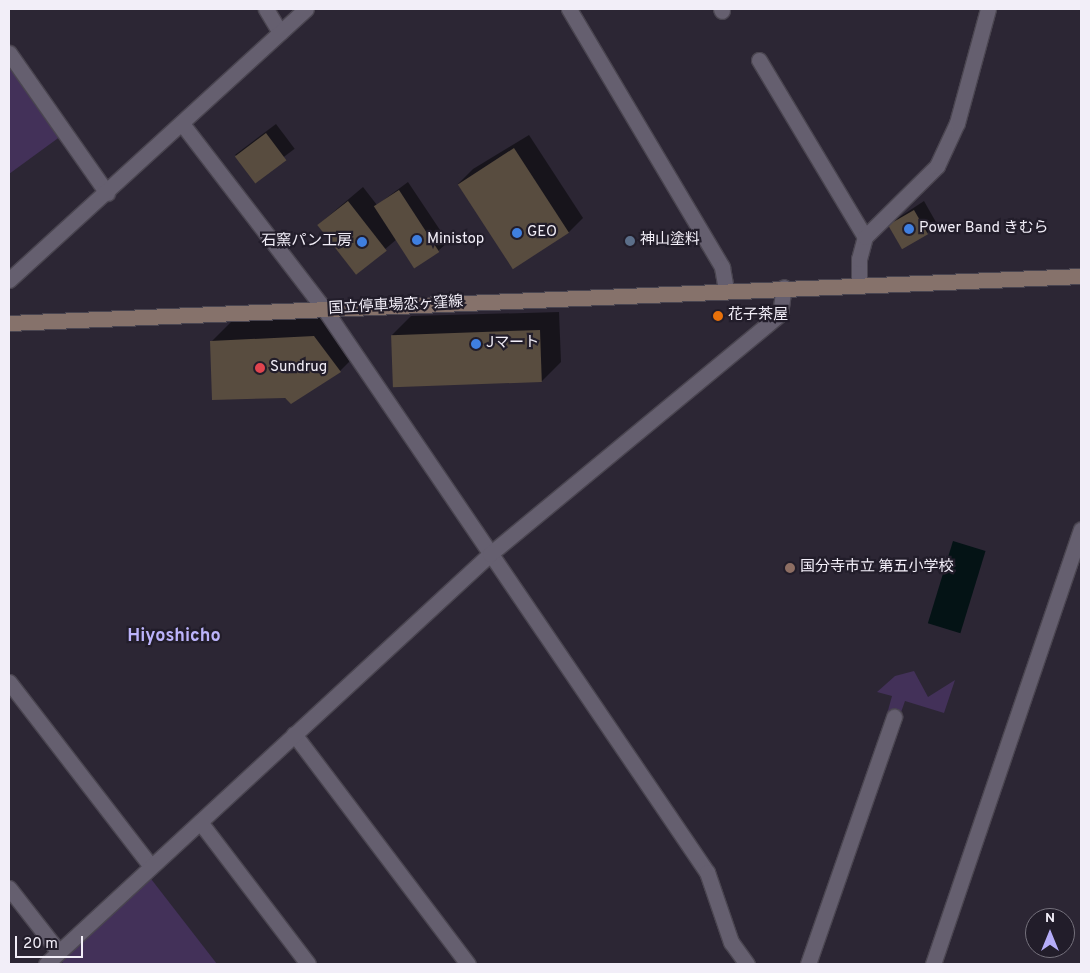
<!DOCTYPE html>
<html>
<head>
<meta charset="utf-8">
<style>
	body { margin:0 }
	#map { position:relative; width:1090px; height:973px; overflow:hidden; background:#2c2634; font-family:Overpass,"Noto Sans JP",sans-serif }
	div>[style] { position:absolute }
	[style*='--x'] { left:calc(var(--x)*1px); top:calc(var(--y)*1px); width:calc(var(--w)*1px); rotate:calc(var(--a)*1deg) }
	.green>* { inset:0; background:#433159 }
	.water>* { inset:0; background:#041315; transform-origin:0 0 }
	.shadow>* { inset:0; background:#0007; transform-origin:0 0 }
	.building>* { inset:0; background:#584c3f; transform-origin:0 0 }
	.roads { filter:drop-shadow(1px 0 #4a4550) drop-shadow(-1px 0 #4a4550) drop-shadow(0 1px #4a4550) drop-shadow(0 -1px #4a4550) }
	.street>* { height:15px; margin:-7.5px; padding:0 7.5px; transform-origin:7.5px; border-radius:7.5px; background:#655f6f }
	.secondary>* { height:15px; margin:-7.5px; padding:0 7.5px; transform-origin:7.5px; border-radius:7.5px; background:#86726b }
	.dots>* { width:14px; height:14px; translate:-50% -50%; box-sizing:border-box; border:2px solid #221d2a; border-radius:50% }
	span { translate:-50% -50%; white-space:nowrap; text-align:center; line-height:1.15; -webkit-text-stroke:4.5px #221d2a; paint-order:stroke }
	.poi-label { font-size:15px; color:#f2eef8 }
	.left { translate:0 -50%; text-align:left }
	.right { translate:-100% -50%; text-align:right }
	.street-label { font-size:15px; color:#f2eef8 }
	.quarter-label { font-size:18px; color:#bcb4fb; font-weight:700 }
	.frame { position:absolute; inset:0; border:10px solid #f2eef8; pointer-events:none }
	.north { position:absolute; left:1025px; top:908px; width:50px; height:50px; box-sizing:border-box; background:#221d2a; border:1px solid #75717c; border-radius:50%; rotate:0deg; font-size:14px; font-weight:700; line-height:20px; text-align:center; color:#f2eef8 }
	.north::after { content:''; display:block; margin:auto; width:18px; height:22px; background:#b5acf8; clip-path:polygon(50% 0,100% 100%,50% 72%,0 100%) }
	.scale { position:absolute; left:15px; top:936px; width:68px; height:22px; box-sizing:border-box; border:2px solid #f2eef8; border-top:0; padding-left:6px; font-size:15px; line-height:18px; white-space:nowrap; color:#f2eef8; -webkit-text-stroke:4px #221d2a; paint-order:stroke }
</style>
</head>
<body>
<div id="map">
	<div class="green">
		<div style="clip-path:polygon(9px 62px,61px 136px,9px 174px)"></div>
		<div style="clip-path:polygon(914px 671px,928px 697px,955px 680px,944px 713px,905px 701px,899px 718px,887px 714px,892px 696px,877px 692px,895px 676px)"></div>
		<div style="clip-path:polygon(148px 875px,217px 964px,64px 964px,61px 961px)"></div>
	</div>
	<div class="water">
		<div style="left:953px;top:541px;width:34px;height:86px;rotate:17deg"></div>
	</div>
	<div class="shadow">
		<div style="left:276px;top:124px;width:31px;height:51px;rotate:53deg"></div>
		<div style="clip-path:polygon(529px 135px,583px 218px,569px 232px,513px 267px,458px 184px,473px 169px)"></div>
		<div style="clip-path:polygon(408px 182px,448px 242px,438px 251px,397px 239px,356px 274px,318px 225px,363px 187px,377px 205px)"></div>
		<div style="clip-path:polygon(924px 201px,937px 224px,927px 233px,889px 224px)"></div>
		<div style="clip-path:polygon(559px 312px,561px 362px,542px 381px,392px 335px,411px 316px)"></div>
		<div style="clip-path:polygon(333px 317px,359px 352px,340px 371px,291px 403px,212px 341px,231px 322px)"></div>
	</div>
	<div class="building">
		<div style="left:266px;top:133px;width:34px;height:39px;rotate:53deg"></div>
		<div style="left:514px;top:148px;width:101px;height:67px;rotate:57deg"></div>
		<div style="left:399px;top:190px;width:74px;height:30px;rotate:57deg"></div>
		<div style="left:348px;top:201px;width:63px;height:39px;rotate:52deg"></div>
		<div style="left:914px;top:210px;width:28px;height:30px;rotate:60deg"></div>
		<div style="left:540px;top:330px;width:52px;height:149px;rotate:88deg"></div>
		<div style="clip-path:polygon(314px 336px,341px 372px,291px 404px,285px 398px,212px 400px,210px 341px)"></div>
	</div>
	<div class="roads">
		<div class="street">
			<div style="--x:266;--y:9;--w:27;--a:59"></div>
			<div style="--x:569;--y:9;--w:300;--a:59.3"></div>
			<div style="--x:722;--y:267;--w:23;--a:80"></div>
			<div style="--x:721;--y:9;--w:2;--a:63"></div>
			<div style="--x:9;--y:53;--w:171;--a:55"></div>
			<div style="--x:759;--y:60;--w:206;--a:59.1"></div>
			<div style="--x:183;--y:125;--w:233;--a:52.5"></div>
			<div style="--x:325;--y:310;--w:680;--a:55.8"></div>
			<div style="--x:707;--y:872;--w:74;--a:71.1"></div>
			<div style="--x:731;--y:942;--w:27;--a:54"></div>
			<div style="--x:9;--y:280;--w:402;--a:-42.4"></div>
			<div style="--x:859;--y:284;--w:25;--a:-90"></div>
			<div style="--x:859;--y:259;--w:23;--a:-75"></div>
			<div style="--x:865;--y:237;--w:101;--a:-44.6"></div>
			<div style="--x:937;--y:166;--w:47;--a:-65.1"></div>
			<div style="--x:957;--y:123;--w:118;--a:-74.8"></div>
			<div style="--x:9;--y:682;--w:231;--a:52.4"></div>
			<div style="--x:294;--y:734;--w:288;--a:52.9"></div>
			<div style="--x:200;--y:822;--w:178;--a:52.7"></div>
			<div style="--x:9;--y:888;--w:81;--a:52"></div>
			<div style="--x:46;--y:964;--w:604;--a:-42.72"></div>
			<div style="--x:490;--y:554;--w:376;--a:-39.6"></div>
			<div style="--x:780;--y:314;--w:27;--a:-82"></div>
			<div style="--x:808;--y:964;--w:262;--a:-70.8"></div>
			<div style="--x:933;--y:964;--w:459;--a:-71.2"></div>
		</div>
		<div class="secondary">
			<div style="--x:9;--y:323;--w:1073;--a:-2.51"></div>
		</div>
	</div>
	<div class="dots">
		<div style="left:909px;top:229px;background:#3f7fe0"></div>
		<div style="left:517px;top:233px;background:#3f7fe0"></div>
		<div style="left:417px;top:240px;background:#3f7fe0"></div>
		<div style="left:630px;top:241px;background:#5c6f8a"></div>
		<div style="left:362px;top:242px;background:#3f7fe0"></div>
		<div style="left:718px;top:316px;background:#e8710a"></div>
		<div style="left:476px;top:344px;background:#3f7fe0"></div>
		<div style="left:260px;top:368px;background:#e0444e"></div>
		<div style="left:790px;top:568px;background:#8d6e63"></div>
	</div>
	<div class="poi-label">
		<span class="left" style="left:919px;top:229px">Power Band きむら</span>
		<span class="left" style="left:527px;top:233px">GEO</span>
		<span class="left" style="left:427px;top:240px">Ministop</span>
		<span class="left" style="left:640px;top:241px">神山塗料</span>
		<span class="right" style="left:352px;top:242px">石窯パン工房</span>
		<span class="left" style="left:728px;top:316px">花子茶屋</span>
		<span class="left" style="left:486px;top:344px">Jマート</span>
		<span class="left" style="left:270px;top:368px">Sundrug</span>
		<span class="left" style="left:800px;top:568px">国分寺市立 第五小学校</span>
	</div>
	<div class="street-label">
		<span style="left:396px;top:306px;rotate:-3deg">国立停車場恋ヶ窪線</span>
	</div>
	<div class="quarter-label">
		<span style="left:174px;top:637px">Hiyoshicho</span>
	</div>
	<div class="frame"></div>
	<div class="north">N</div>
	<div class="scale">20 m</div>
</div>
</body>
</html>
